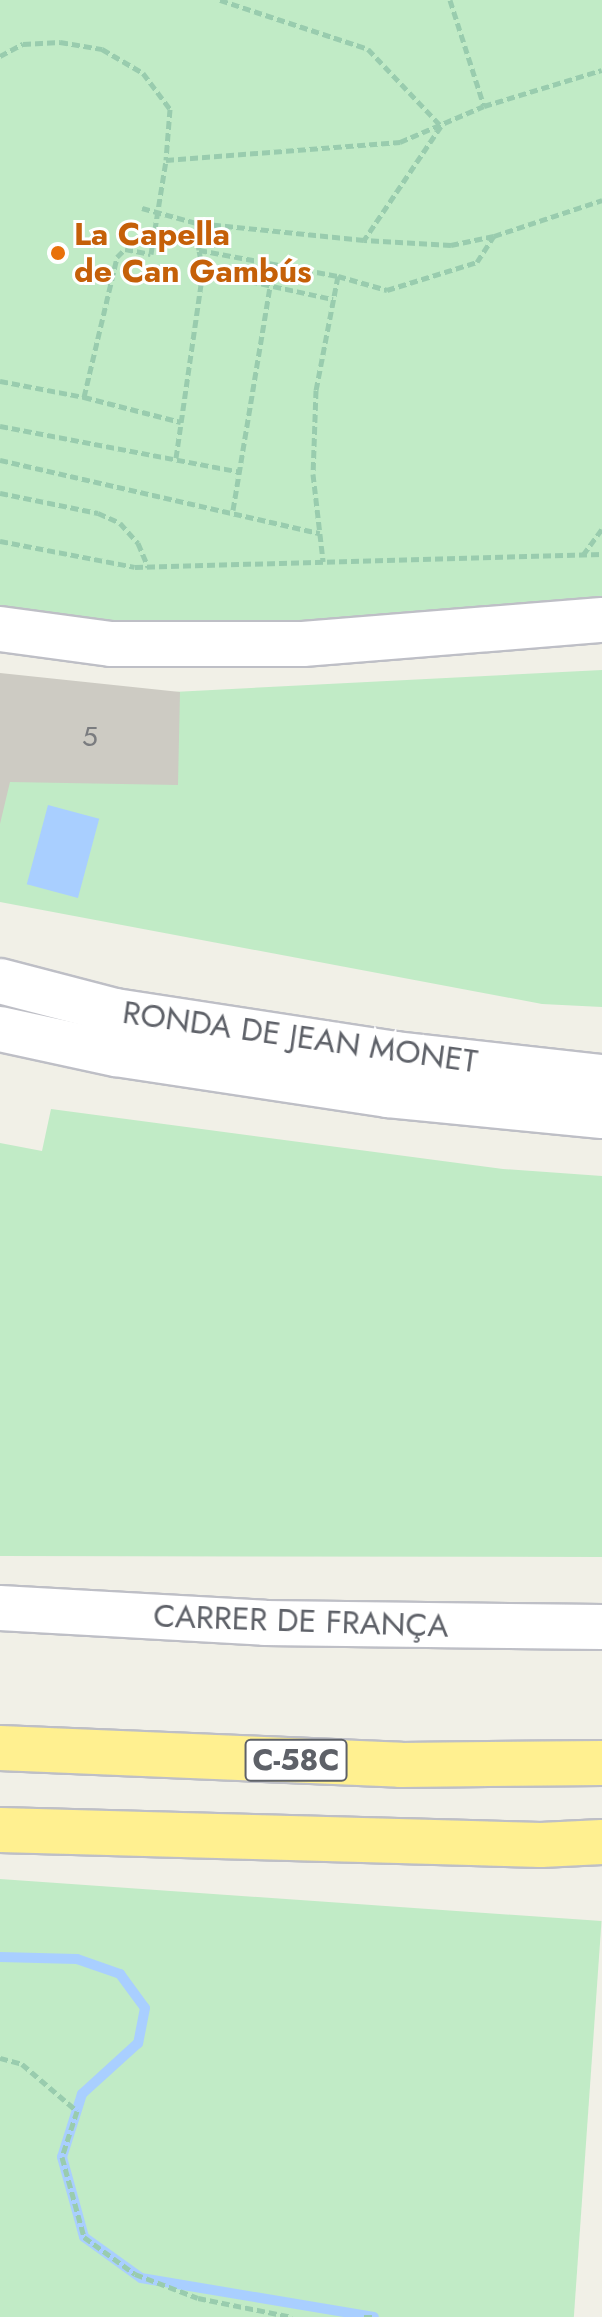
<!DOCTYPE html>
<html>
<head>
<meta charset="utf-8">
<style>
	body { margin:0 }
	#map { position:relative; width:602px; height:2317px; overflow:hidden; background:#f1f0e7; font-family:Jost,sans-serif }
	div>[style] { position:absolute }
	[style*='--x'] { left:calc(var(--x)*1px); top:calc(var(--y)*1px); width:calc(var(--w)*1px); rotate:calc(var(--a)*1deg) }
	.green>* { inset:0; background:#c1ebc6; transform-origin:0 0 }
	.water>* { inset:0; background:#a9cfff; transform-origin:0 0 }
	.stream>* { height:10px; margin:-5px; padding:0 5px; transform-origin:5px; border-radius:5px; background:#a9cfff }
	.building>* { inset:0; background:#cdcbc3 }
	.path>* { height:5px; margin-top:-2.5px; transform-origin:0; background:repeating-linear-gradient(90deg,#99ccae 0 8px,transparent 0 12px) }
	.roads { filter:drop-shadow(2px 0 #bebfc6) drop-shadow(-2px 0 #bebfc6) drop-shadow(0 2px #bebfc6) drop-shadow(0 -2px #bebfc6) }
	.minor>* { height:44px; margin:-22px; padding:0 22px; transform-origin:22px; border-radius:22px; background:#fff }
	.highway>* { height:44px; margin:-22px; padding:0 22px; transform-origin:22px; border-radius:22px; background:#fff090 }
	.dots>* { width:22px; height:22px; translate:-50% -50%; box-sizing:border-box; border:4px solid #fff; border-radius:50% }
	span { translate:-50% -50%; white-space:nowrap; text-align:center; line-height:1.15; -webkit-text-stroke:6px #fff; paint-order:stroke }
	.number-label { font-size:28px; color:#7a7c7f }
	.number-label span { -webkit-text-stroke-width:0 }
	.shield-label span { padding:2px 6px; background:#fff; border:2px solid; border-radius:6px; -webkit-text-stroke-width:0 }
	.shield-label { font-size:30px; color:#5e6168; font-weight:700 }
	.food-label { font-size:32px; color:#c56008; font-weight:700 }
	.left { translate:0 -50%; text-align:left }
	.street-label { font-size:32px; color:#5e6168 }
</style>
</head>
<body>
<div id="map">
	<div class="green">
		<div style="left:0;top:0;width:602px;height:629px"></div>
		<div style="clip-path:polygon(602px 670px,602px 1007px,542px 1004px,0 902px,0 675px,154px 693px)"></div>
		<div style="clip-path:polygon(51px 1109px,503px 1169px,602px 1176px,602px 1557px,0 1556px,0 1143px,42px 1151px)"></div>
		<div style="left:0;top:1879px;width:603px;height:438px;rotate:4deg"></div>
	</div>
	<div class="water">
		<div style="left:48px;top:805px;width:53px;height:82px;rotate:15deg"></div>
	</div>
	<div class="stream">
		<div style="--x:0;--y:1957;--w:77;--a:1.5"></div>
		<div style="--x:77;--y:1959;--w:46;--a:19.2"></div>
		<div style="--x:120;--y:1974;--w:42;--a:53.7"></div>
		<div style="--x:145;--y:2008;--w:36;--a:101"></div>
		<div style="--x:138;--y:2043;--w:76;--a:137.7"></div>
		<div style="--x:82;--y:2094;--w:66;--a:107.6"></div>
		<div style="--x:62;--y:2157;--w:83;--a:74.6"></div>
		<div style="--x:84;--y:2237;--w:70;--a:35.7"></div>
		<div style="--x:141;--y:2278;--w:236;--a:9.5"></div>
	</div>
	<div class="building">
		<div style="clip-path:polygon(0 673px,180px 692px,178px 785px,10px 782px,0 824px)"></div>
	</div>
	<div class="path">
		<div style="--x:220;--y:0;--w:156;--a:18.3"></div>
		<div style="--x:368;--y:49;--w:106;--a:46.5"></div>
		<div style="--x:441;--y:126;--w:138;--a:124"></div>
		<div style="--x:364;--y:240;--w:168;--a:-174.2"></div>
		<div style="--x:197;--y:223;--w:27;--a:86"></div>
		<div style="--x:199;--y:250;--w:141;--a:10.6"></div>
		<div style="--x:338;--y:276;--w:116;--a:100.9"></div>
		<div style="--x:316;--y:390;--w:84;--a:92"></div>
		<div style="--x:313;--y:474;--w:88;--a:83.4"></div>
		<div style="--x:450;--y:0;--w:111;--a:72.2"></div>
		<div style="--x:0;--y:56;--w:26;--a:-28"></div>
		<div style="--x:23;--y:44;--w:37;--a:-3"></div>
		<div style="--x:60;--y:42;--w:43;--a:9.5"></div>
		<div style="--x:102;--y:49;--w:48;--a:30.3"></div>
		<div style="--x:143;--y:73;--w:45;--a:53.1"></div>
		<div style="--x:170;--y:109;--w:51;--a:94.5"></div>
		<div style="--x:166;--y:160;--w:235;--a:-4.4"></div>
		<div style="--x:400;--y:142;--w:91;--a:-23.2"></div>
		<div style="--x:484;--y:106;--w:123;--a:-17"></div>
		<div style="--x:142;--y:208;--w:57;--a:15.3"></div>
		<div style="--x:494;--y:236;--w:114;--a:-18.4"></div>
		<div style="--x:203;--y:271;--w:133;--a:12.2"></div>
		<div style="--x:338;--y:276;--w:51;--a:15.9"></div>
		<div style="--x:387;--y:290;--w:94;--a:-17.3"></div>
		<div style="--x:477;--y:262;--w:31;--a:-57"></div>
		<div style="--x:494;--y:236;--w:44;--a:168.2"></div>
		<div style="--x:451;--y:245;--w:87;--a:-176.7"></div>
		<div style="--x:0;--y:381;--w:86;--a:10.8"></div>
		<div style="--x:84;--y:397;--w:144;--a:-76.7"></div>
		<div style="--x:117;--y:257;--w:11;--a:-45"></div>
		<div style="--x:125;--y:249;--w:26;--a:11"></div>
		<div style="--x:151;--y:254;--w:95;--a:-80.9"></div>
		<div style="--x:84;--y:397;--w:100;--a:14.5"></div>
		<div style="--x:0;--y:426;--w:245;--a:10.8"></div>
		<div style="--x:176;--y:458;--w:189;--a:-81.8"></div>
		<div style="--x:203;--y:271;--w:21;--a:-101"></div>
		<div style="--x:0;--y:460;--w:328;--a:12.9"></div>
		<div style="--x:0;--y:493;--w:100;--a:11.5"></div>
		<div style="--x:98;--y:513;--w:24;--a:24"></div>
		<div style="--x:120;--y:523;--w:27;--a:48"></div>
		<div style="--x:138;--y:543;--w:26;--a:67"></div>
		<div style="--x:233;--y:510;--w:226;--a:-80.6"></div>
		<div style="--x:0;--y:541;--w:137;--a:10.9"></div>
		<div style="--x:135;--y:567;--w:467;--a:-1.6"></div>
		<div style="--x:583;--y:555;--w:32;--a:-54"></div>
		<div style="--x:0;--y:2058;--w:23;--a:15"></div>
		<div style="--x:22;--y:2064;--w:72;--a:40.5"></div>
		<div style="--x:77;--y:2111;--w:48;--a:108.1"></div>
		<div style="--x:62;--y:2157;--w:83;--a:74.6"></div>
		<div style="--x:84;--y:2237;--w:63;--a:36"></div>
		<div style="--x:135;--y:2274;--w:67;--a:20.9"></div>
		<div style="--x:198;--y:2298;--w:96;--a:11.4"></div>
		<div style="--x:364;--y:2317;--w:8;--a:0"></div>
	</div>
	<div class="roads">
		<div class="minor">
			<div style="--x:0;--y:629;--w:112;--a:7.7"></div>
			<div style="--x:111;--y:644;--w:192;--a:0"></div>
			<div style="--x:303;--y:644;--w:300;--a:-4.6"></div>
			<div style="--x:0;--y:981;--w:119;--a:14.6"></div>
			<div style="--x:115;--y:1011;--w:284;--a:8.7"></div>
			<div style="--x:396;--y:1054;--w:207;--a:6.4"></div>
			<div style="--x:0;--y:1029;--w:119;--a:12.2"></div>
			<div style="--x:116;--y:1054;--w:275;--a:8.6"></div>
			<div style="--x:388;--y:1095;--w:215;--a:5.6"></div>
			<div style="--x:0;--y:1608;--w:265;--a:3.2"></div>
			<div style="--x:265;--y:1623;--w:337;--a:0.7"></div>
		</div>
		<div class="highway">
			<div style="--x:0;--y:1748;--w:401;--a:2.4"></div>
			<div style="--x:401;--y:1765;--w:201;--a:-0.6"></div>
			<div style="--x:0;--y:1830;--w:541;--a:1.59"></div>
			<div style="--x:541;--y:1845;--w:61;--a:-2.8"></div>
		</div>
	</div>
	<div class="dots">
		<div style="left:58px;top:253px;background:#e8710a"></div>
	</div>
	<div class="number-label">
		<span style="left:90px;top:737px">5</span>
	</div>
	<div class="shield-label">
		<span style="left:296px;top:1760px">C-58C</span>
	</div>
	<div class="food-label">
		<span class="left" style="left:74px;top:253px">La Capella<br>de Can Gambús</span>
	</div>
	<div class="street-label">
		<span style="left:300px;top:1037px;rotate:8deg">RONDA DE JEAN MONET</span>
		<span style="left:301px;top:1621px;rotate:2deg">CARRER DE FRANÇA</span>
	</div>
</div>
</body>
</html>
